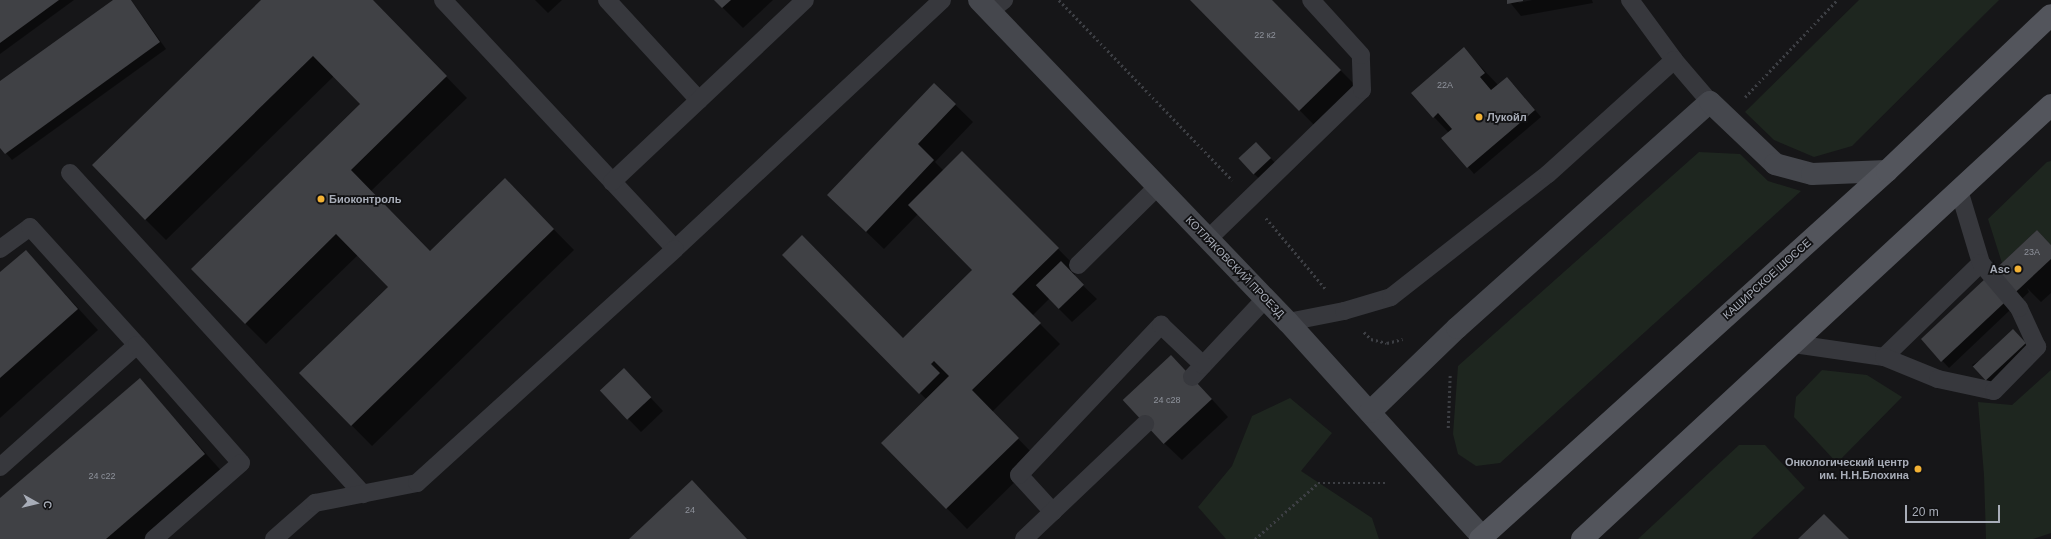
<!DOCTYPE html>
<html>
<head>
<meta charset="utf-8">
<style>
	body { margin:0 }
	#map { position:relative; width:2051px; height:539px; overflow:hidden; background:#161618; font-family:Arial,sans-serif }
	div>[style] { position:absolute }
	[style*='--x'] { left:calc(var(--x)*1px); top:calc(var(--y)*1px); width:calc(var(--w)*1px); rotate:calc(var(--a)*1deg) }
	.green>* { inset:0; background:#1e261f }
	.shadow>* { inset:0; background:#0007 }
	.building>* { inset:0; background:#404145; transform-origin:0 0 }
	.path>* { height:2.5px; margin-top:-1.25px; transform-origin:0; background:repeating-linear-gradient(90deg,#3d3f44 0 2px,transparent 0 5px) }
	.lane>* { height:18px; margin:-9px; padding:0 9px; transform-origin:9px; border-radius:9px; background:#37383d }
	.secondary>* { height:22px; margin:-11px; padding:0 11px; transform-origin:11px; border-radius:11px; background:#45474d }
	.primary>* { height:22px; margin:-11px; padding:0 11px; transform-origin:11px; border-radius:11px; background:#53555c }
	.dots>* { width:11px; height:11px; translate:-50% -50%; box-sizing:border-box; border:2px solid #111113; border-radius:50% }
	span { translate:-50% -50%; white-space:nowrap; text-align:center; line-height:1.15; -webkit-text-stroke:3.5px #111113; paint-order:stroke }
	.number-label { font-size:9px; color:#8e929b }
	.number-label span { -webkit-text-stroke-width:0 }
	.poi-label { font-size:11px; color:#a8adb8; font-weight:700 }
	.left { translate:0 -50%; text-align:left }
	.right { translate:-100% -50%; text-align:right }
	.street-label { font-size:11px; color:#a8adb8 }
	.north { position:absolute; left:16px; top:483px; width:40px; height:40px; -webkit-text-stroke:3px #111113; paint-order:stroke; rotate:98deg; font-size:11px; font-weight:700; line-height:16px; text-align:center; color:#a8adb8 }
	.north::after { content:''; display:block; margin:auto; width:14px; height:18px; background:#a8adb8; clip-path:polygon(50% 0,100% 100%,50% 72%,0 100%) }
	.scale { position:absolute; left:1905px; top:505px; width:95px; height:18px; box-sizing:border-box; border:2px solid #a8adb8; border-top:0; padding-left:5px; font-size:12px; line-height:14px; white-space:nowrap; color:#a8adb8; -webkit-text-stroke:3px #111113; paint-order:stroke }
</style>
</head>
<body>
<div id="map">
	<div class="green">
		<div style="clip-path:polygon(1859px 0,1999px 0,1852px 146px,1814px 157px,1774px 140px,1745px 112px)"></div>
		<div style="clip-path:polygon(1699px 152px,1740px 154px,1768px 181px,1801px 191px,1500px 463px,1476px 466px,1458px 454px,1453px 434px,1458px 366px)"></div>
		<div style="clip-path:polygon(2051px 161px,2051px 245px,2037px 230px,2002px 263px,1988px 219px,2047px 162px)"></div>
		<div style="clip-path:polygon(1822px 370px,1867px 375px,1902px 397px,1837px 463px,1794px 417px,1796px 397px)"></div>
		<div style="clip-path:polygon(2051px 370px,2051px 533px,2033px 539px,1986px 539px,1984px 475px,1978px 402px,2012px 405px)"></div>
		<div style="clip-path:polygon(1290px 398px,1332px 433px,1301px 471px,1372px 518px,1379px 539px,1226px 539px,1198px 507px,1232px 466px,1252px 416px)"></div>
		<div style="clip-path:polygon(1739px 445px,1765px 445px,1805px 488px,1751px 539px,1638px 539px)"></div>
	</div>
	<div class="shadow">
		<div style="clip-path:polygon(0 0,74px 0,0 54px)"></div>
		<div style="clip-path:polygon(115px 0,131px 0,166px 49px,12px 160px,0 146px,0 83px)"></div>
		<div style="clip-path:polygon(262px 0,372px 0,467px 98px,371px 191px,430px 252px,525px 200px,574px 250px,372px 446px,300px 373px,389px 287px,358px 255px,266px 344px,245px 323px,362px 104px,334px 76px,166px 240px,145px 219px)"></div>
		<div style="clip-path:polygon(535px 0,562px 0,548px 13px)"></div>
		<div style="clip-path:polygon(715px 0,773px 0,743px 28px)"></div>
		<div style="clip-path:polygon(1191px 0,1271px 0,1358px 88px,1317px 128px)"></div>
		<div style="clip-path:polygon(1508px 0,1521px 0,1518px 3px,1532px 0,1592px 0,1593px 3px,1521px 16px)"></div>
		<div style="clip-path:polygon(1464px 49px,1498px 85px,1513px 84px,1541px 117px,1474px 174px,1468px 167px,1449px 133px,1434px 117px)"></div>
		<div style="clip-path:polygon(934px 84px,973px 122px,935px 162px,944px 171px,983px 173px,1079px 270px,1073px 276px,1097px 299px,1072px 322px,1049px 299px,1032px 316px,1060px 344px,992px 412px,1038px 459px,967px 529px,883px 443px,927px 400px,783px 255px,904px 339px,973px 270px,918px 214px,884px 249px,828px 195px)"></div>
		<div style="clip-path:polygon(1263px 150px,1277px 165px,1261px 180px,1254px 174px)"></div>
		<div style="clip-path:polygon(2051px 245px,2051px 293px,2041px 302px,2027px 288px,2029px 292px,1949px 368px,1922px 339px)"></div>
		<div style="clip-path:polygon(26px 251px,98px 330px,0 418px,0 273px)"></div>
		<div style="clip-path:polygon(2019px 336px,2031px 350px,1992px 386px,1972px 365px)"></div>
		<div style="clip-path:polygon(1189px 374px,1228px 417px,1182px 460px,1164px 443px)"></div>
		<div style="clip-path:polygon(140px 380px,225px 475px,150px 539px,0 539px,0 499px)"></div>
		<div style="clip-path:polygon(636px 382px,663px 411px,641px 432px,601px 391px)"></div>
	</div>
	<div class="building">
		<div style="clip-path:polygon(0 0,59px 0,0 43px)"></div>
		<div style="clip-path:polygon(113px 0,131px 0,160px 42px,5px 154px,0 148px,0 81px)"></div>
		<div style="clip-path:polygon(261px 0,373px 0,447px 76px,351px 170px,430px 251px,505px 178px,554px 229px,351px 426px,299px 373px,388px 287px,336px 234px,245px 324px,191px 269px,360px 104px,313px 56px,145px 220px,92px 165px)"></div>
		<div style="clip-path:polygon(714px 0,731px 0,722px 8px)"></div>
		<div style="clip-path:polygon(1190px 0,1272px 0,1341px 70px,1299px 111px)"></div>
		<div style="clip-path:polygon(1507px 0,1523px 0,1523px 1px,1507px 4px)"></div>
		<div style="clip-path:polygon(1464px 47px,1485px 73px,1480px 77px,1491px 90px,1507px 77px,1535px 110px,1467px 168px,1441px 138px,1452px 129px,1438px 113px,1433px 118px,1411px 93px)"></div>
		<div style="clip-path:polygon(934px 83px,956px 104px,918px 144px,934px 160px,866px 232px,827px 195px)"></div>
		<div style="left:1256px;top:142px;width:22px;height:24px;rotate:47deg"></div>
		<div style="clip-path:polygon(962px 151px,1059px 248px,1012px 294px,1041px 323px,972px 390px,1019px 438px,946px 509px,881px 443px,949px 376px,934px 361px,931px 364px,940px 373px,919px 394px,782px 255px,802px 235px,903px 338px,972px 270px,908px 205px)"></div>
		<div style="clip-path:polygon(2037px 230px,2051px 245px,2051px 259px,1941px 362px,1921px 339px)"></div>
		<div style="clip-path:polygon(26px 250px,78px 309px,0 378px,0 272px)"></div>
		<div style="left:1061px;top:261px;width:33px;height:35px;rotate:46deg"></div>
		<div style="left:2013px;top:329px;width:19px;height:55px;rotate:47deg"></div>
		<div style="left:1171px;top:355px;width:60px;height:66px;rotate:47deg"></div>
		<div style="left:624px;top:368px;width:40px;height:33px;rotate:47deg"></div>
		<div style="clip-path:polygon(140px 378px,205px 454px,106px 539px,0 539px,0 498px)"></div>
		<div style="clip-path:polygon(692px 480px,747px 539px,629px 539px)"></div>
		<div style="clip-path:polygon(1824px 514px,1849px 539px,1798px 539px)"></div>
	</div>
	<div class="path">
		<div style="--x:1059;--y:0;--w:250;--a:46.1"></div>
		<div style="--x:1745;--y:97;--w:134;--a:-46.5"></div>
		<div style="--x:1266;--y:218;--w:92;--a:49.9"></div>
		<div style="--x:1364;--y:332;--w:10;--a:45"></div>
		<div style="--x:1371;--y:339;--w:16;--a:14"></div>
		<div style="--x:1387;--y:343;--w:16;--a:-14"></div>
		<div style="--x:1448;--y:428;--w:54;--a:-87.9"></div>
		<div style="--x:1255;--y:539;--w:84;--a:-41.6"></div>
		<div style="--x:1318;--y:483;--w:67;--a:0"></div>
	</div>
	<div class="lane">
		<div style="--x:443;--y:0;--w:340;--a:47"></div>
		<div style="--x:675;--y:249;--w:365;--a:-43"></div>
		<div style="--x:607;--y:0;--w:136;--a:47.4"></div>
		<div style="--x:1630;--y:0;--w:74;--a:53.7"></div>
		<div style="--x:1674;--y:60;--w:55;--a:49.4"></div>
		<div style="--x:990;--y:11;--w:18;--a:-38"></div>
		<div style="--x:70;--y:173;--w:435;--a:47.6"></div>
		<div style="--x:612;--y:182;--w:265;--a:-43.3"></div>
		<div style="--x:1208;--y:239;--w:214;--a:-44.1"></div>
		<div style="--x:1362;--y:90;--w:35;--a:-92"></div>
		<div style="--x:1361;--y:55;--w:74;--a:-132.3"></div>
		<div style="--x:0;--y:249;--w:37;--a:-36"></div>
		<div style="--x:30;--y:227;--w:159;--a:47.8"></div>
		<div style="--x:1078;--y:265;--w:111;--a:-44.6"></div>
		<div style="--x:1288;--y:322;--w:57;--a:-11.1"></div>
		<div style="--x:1344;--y:311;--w:49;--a:-16.6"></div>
		<div style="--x:1391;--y:297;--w:199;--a:-38.1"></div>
		<div style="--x:1548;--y:174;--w:170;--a:-42.1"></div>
		<div style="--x:1794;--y:344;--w:91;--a:8.2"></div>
		<div style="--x:1884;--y:357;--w:135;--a:-44.1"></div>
		<div style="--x:1981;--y:263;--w:76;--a:-106.8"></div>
		<div style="--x:1884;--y:357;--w:58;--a:22.2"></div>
		<div style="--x:1938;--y:379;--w:57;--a:12.1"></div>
		<div style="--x:1994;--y:391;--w:62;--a:-45.7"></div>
		<div style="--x:2037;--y:347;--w:43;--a:-114.8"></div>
		<div style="--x:2019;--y:308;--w:59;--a:-130.2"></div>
		<div style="--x:1192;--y:377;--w:107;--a:-46.9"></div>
		<div style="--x:0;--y:467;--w:183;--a:-41.7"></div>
		<div style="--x:137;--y:345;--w:157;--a:48.6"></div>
		<div style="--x:241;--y:463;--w:116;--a:138.9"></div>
		<div style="--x:1053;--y:512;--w:50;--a:-132.6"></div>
		<div style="--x:1019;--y:475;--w:207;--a:-46.6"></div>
		<div style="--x:1161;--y:325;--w:58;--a:43.6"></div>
		<div style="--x:274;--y:539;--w:55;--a:-41.3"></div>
		<div style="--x:315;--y:503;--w:104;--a:-11.1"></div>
		<div style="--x:417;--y:483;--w:348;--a:-42.2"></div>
		<div style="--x:1024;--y:539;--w:167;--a:-43.5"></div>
	</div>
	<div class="secondary">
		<div style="--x:979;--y:0;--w:446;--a:46.2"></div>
		<div style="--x:1288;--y:322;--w:292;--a:47.9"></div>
		<div style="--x:1370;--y:412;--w:121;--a:-44"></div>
		<div style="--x:1457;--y:328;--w:339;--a:-41.8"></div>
		<div style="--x:1710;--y:102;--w:90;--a:43.6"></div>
		<div style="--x:1775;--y:164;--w:38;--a:15"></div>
		<div style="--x:1812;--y:174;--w:75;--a:-2.3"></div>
	</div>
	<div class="primary">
		<div style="--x:1480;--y:539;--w:549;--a:-42.12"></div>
		<div style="--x:1887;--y:171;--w:226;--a:-43.6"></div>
		<div style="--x:1582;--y:539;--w:639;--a:-42.78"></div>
	</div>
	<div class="dots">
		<div style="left:1479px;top:117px;background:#f2b134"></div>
		<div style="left:321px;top:199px;background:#f2b134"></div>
		<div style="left:2018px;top:269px;background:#f2b134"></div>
		<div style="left:1918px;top:469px;background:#f2b134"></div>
	</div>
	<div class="number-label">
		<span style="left:1265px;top:35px">22 к2</span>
		<span style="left:1445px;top:85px">22А</span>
		<span style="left:2032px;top:252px">23А</span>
		<span style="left:1167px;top:400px">24 с28</span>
		<span style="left:102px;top:476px">24 с22</span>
		<span style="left:690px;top:510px">24</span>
	</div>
	<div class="poi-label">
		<span class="left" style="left:1487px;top:117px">Лукойл</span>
		<span class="left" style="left:329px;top:199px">Биоконтроль</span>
		<span class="right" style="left:2010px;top:269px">Asc</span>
		<span class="right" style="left:1909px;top:469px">Онкологический центр<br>им. Н.Н.Блохина</span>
	</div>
	<div class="street-label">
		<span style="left:1235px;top:267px;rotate:46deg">КОТЛЯКОВСКИЙ ПРОЕЗД</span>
		<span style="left:1767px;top:279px;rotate:-42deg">КАШИРСКОЕ ШОССЕ</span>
	</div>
	<div class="north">С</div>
	<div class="scale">20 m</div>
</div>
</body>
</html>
